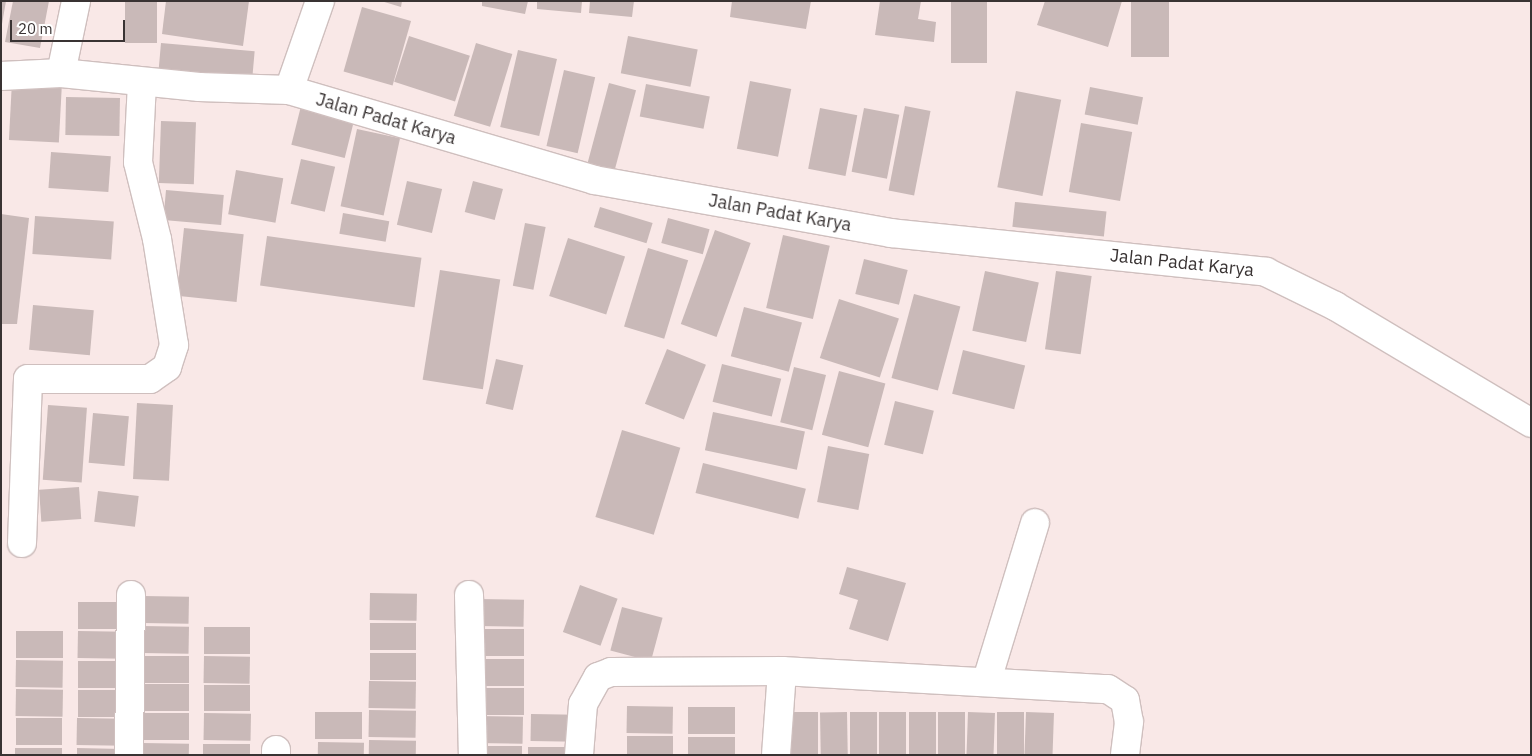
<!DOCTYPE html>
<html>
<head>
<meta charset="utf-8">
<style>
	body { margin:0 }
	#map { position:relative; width:1532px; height:756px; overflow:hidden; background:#f9e8e7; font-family:"IBM Plex Sans",sans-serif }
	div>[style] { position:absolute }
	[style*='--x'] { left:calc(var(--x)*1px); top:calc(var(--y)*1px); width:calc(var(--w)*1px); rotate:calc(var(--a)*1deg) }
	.building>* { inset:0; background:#c9b9b8; transform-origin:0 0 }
	.roads { filter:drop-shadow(1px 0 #cfbfbe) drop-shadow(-1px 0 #cfbfbe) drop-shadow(0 1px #cfbfbe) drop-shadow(0 -1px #cfbfbe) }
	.minor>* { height:28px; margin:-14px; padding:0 14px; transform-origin:14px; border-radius:14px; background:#fff }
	span { translate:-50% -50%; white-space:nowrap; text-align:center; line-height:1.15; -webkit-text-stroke:5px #fff; paint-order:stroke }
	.street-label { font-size:18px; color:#393333 }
	.frame { position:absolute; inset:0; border:2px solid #393333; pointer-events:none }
	.scale { position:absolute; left:10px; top:20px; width:115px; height:22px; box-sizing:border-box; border:2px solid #393333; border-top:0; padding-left:6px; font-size:15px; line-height:18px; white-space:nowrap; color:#393333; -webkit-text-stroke:4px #fff; paint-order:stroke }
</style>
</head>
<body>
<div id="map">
	<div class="building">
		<div style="clip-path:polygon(1px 1px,6px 1px,2px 24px,1px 24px)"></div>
		<div style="clip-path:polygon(13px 1px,49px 1px,40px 48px,5px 42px)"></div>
		<div style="left:125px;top:1px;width:32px;height:42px"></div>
		<div style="clip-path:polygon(166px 1px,249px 1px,243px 46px,162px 34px)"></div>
		<div style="clip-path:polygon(381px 1px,402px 1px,401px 7px)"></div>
		<div style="clip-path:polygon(482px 1px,528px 1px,525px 14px,482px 6px)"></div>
		<div style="clip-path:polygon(537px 1px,582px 1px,581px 13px,537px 9px)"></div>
		<div style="clip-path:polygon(590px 1px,634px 1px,632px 17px,589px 13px)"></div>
		<div style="clip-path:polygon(732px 1px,811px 1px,806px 29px,730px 17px)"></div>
		<div style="clip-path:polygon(880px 1px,921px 1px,918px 19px,936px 22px,934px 42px,875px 35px)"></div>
		<div style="left:951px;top:1px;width:36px;height:62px"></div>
		<div style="clip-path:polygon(1045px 1px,1122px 1px,1108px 47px,1037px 25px)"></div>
		<div style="left:1131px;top:1px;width:38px;height:56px"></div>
		<div style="left:362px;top:7px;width:51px;height:67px;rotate:16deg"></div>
		<div style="left:409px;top:36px;width:64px;height:48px;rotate:18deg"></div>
		<div style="left:628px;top:36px;width:71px;height:38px;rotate:11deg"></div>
		<div style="left:161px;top:43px;width:94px;height:35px;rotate:5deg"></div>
		<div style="left:476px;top:43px;width:38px;height:76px;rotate:17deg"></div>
		<div style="left:518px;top:50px;width:40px;height:79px;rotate:13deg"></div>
		<div style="left:564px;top:70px;width:32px;height:78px;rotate:13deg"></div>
		<div style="left:12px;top:81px;width:50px;height:59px;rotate:3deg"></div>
		<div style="left:750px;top:81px;width:42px;height:69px;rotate:11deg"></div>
		<div style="left:609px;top:83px;width:28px;height:83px;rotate:15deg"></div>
		<div style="left:646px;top:84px;width:65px;height:33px;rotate:11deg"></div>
		<div style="left:1090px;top:87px;width:54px;height:28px;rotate:11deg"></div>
		<div style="left:1016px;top:91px;width:46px;height:98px;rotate:11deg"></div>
		<div style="left:66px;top:97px;width:54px;height:38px;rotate:1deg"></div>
		<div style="left:302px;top:102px;width:55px;height:44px;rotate:14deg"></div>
		<div style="left:905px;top:106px;width:26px;height:86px;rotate:11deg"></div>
		<div style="left:820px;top:108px;width:38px;height:62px;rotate:11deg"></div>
		<div style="left:864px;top:108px;width:36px;height:65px;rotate:11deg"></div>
		<div style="left:161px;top:121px;width:35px;height:62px;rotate:2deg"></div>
		<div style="left:1081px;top:123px;width:52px;height:70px;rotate:10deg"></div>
		<div style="left:357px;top:129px;width:44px;height:79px;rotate:12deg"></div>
		<div style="left:51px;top:152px;width:60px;height:36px;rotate:4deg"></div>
		<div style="left:301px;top:159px;width:35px;height:46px;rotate:13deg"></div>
		<div style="left:236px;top:170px;width:48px;height:45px;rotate:10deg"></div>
		<div style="left:407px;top:181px;width:36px;height:45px;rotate:13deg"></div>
		<div style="left:473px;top:181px;width:31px;height:32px;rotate:15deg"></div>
		<div style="left:166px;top:190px;width:58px;height:30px;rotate:5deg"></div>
		<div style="left:1015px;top:202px;width:92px;height:25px;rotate:6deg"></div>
		<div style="left:600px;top:207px;width:55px;height:21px;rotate:17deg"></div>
		<div style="left:343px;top:213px;width:47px;height:21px;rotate:10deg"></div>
		<div style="clip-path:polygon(1px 214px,29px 218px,17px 324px,1px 324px)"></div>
		<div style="left:35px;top:216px;width:79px;height:38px;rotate:4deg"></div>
		<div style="left:668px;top:218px;width:43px;height:26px;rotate:15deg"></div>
		<div style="left:525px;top:223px;width:21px;height:64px;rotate:11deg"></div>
		<div style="left:184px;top:228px;width:60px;height:68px;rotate:6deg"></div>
		<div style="left:715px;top:230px;width:38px;height:100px;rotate:20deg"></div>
		<div style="left:783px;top:235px;width:48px;height:75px;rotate:13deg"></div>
		<div style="left:267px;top:236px;width:156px;height:50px;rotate:8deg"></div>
		<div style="left:568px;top:238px;width:60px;height:61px;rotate:18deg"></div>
		<div style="left:648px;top:248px;width:42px;height:82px;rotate:17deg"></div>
		<div style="left:864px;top:259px;width:45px;height:36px;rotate:14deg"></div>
		<div style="left:440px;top:270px;width:61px;height:111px;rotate:9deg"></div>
		<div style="left:985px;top:271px;width:55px;height:61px;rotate:12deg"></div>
		<div style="left:1056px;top:271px;width:36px;height:79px;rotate:8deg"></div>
		<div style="left:914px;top:294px;width:48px;height:87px;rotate:15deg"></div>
		<div style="left:839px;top:299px;width:63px;height:62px;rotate:18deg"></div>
		<div style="left:33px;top:305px;width:61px;height:45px;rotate:5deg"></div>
		<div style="left:744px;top:307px;width:60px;height:51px;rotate:15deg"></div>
		<div style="left:667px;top:349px;width:42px;height:59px;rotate:22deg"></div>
		<div style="left:963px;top:350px;width:64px;height:45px;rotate:14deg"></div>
		<div style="left:496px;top:359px;width:28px;height:46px;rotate:13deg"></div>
		<div style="left:722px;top:364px;width:61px;height:39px;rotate:14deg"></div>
		<div style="left:794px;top:367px;width:33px;height:57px;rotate:14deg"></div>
		<div style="left:839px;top:371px;width:48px;height:66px;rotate:15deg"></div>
		<div style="left:895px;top:401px;width:40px;height:45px;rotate:14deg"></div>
		<div style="left:137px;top:403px;width:36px;height:76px;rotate:3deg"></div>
		<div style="left:48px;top:405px;width:39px;height:75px;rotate:4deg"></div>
		<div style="left:713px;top:412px;width:94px;height:39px;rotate:12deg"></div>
		<div style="left:93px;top:413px;width:36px;height:50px;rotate:5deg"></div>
		<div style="left:622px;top:430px;width:61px;height:91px;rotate:17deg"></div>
		<div style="left:828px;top:446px;width:42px;height:57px;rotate:11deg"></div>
		<div style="left:703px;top:463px;width:106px;height:31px;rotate:14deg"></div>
		<div style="left:79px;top:487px;width:32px;height:40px;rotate:86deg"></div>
		<div style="left:98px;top:491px;width:41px;height:31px;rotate:7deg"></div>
		<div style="clip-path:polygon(847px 567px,906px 583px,888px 641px,849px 629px,858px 600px,839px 594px)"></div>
		<div style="left:580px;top:585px;width:40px;height:50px;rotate:20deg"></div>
		<div style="left:370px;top:593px;width:47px;height:27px;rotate:1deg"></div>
		<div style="left:143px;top:596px;width:46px;height:27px;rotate:1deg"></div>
		<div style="left:478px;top:599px;width:46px;height:27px;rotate:1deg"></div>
		<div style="left:78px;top:602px;width:47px;height:27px"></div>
		<div style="left:622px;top:607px;width:42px;height:45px;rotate:15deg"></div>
		<div style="left:370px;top:623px;width:46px;height:27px"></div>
		<div style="left:142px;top:626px;width:47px;height:27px;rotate:1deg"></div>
		<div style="left:204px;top:627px;width:46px;height:27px"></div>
		<div style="left:477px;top:629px;width:47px;height:27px"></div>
		<div style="left:16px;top:631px;width:47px;height:27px"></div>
		<div style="left:78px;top:631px;width:47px;height:27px;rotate:1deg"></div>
		<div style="left:370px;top:653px;width:46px;height:27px"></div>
		<div style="left:142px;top:656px;width:47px;height:27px"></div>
		<div style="left:204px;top:656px;width:46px;height:27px;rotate:1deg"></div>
		<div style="left:477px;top:659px;width:47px;height:27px"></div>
		<div style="left:16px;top:660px;width:47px;height:27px;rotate:1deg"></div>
		<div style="left:78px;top:661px;width:46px;height:27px"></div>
		<div style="left:369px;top:681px;width:47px;height:27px;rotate:1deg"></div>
		<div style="left:142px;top:684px;width:47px;height:27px"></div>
		<div style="left:204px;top:685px;width:46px;height:26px"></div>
		<div style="left:477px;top:688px;width:47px;height:27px"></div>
		<div style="left:16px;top:689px;width:47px;height:27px;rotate:1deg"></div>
		<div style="left:78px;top:690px;width:46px;height:27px"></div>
		<div style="left:627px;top:706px;width:46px;height:27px;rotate:1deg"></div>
		<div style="left:688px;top:707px;width:47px;height:27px"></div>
		<div style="left:369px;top:710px;width:47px;height:27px;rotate:1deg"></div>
		<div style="left:315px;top:712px;width:47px;height:27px"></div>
		<div style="left:818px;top:712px;width:43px;height:27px;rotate:90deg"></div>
		<div style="left:847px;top:712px;width:43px;height:27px;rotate:89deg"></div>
		<div style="left:850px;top:712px;width:27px;height:43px"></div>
		<div style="left:879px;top:712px;width:27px;height:43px"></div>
		<div style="left:909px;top:712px;width:27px;height:43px"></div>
		<div style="left:938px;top:712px;width:27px;height:43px"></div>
		<div style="left:968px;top:712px;width:27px;height:43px;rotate:2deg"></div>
		<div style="left:997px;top:712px;width:27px;height:43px"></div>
		<div style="left:1026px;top:712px;width:28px;height:43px;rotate:2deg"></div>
		<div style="left:142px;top:713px;width:47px;height:27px"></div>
		<div style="left:204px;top:713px;width:47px;height:27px;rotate:1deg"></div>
		<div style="left:531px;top:714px;width:46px;height:27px;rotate:1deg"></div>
		<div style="left:476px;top:716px;width:47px;height:27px;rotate:1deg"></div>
		<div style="left:16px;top:718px;width:46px;height:27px"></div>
		<div style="left:77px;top:718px;width:47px;height:27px;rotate:1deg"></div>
		<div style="left:627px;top:736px;width:46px;height:19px"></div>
		<div style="left:688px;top:737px;width:47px;height:18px"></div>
		<div style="left:369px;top:740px;width:47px;height:15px;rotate:1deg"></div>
		<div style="left:318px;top:742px;width:46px;height:13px;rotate:1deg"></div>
		<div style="left:142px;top:743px;width:47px;height:12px;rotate:1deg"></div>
		<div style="left:203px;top:744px;width:47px;height:11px"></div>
		<div style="left:476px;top:746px;width:46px;height:9px"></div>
		<div style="left:528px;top:747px;width:47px;height:8px"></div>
		<div style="left:15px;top:748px;width:47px;height:7px"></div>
		<div style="clip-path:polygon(77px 748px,123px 749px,123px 755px,77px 755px)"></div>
	</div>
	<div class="roads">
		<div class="minor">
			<div style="--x:61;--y:73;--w:74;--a:-78.2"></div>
			<div style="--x:1;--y:76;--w:60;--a:-2.9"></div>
			<div style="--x:61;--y:73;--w:139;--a:5.8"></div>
			<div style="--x:199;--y:87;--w:90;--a:1.9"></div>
			<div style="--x:289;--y:90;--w:318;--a:16.4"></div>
			<div style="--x:594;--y:180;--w:302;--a:10.1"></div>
			<div style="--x:891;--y:233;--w:377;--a:5.9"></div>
			<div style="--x:1266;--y:272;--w:77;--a:26.2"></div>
			<div style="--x:1335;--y:306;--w:228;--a:30.8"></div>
			<div style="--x:289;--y:90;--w:94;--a:-70.8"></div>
			<div style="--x:22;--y:543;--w:164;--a:-87.9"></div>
			<div style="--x:28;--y:379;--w:122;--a:0"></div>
			<div style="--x:150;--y:379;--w:21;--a:-35"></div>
			<div style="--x:167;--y:367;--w:23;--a:-72"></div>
			<div style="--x:174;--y:345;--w:107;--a:-99.1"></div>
			<div style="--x:157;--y:239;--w:79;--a:-103.9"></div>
			<div style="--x:138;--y:162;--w:80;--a:-87.1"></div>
			<div style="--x:469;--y:595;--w:160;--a:88.6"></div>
			<div style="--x:987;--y:680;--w:164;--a:-73"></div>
			<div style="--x:276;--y:750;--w:5;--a:90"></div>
			<div style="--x:129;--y:755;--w:160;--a:-89.3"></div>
			<div style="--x:579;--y:755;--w:51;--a:-85.5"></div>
			<div style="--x:583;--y:704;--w:31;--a:-61"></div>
			<div style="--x:598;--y:677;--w:14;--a:-21"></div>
			<div style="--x:611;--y:672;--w:171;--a:-0.3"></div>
			<div style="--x:782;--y:671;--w:326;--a:3.2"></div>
			<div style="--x:1108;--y:689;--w:20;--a:33"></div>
			<div style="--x:1125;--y:700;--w:22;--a:80"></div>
			<div style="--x:1129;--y:722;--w:33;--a:97"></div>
			<div style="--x:776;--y:755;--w:84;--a:-85.9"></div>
		</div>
	</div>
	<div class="street-label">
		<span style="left:386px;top:119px;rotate:16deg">Jalan Padat Karya</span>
		<span style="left:780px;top:213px;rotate:10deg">Jalan Padat Karya</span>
		<span style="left:1182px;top:263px;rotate:6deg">Jalan Padat Karya</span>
	</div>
	<div class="frame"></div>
	<div class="scale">20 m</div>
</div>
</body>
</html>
